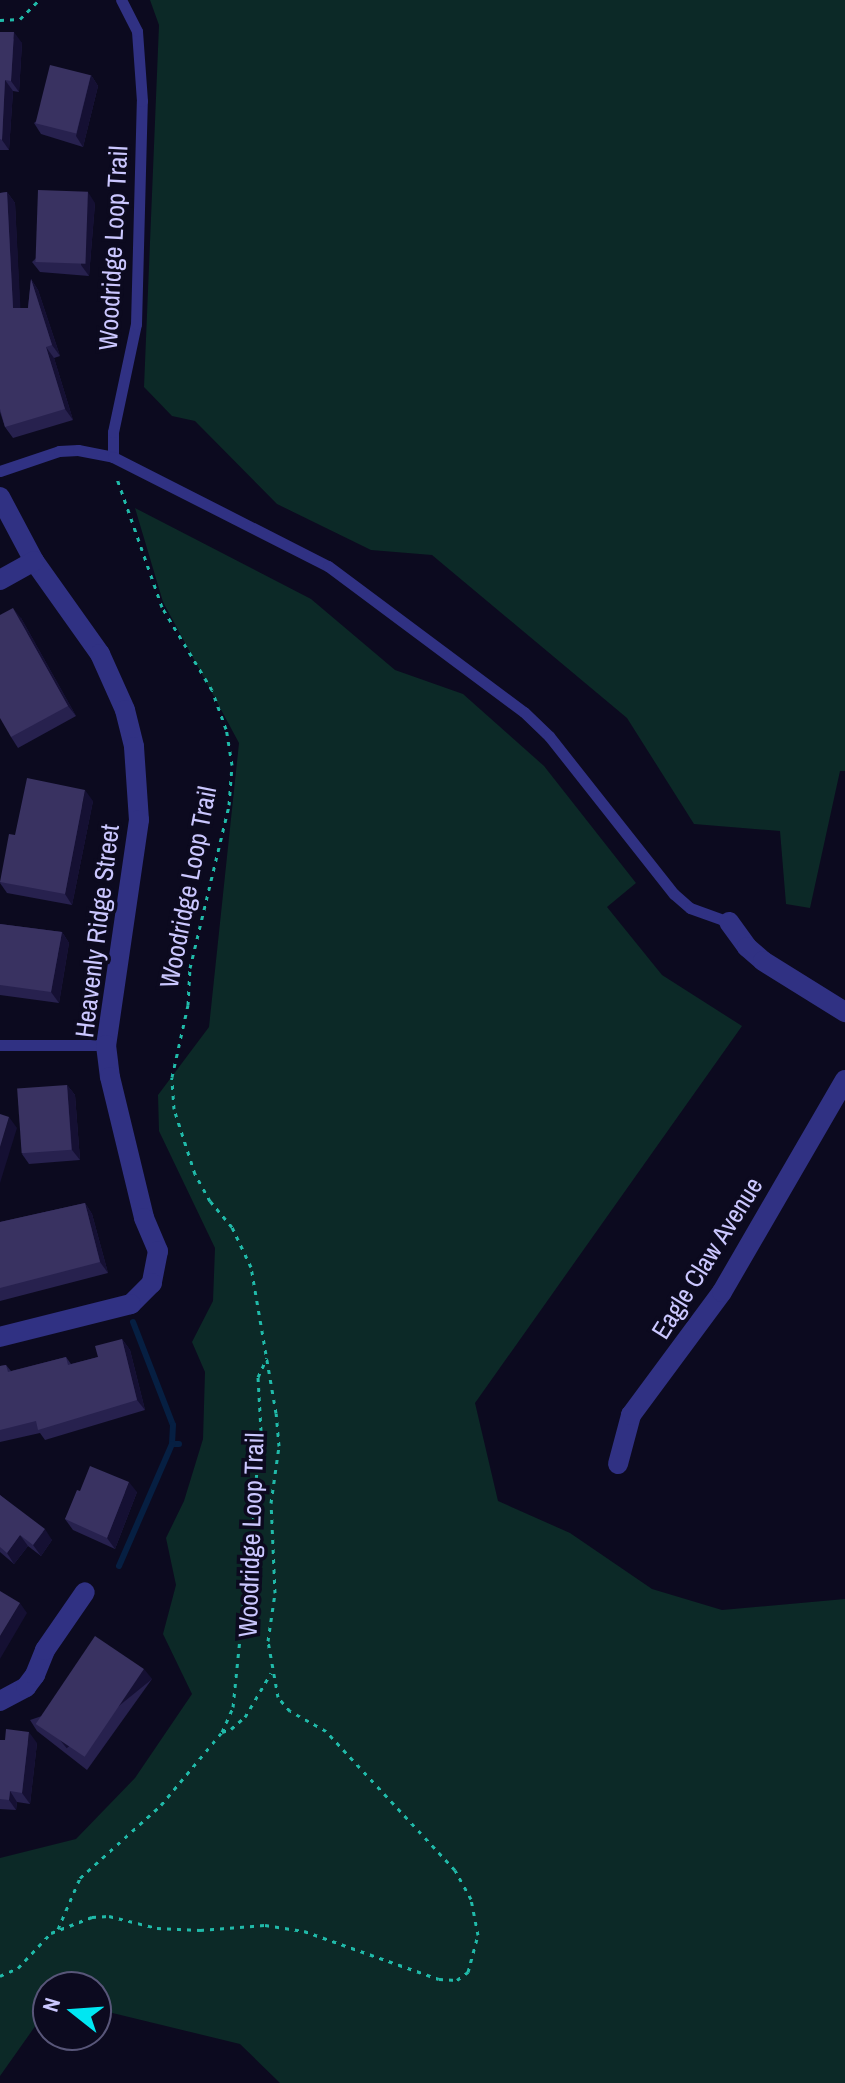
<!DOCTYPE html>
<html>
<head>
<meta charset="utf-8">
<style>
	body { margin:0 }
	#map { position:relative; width:845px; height:2083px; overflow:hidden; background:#0c0a1f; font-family:"Archivo Narrow",sans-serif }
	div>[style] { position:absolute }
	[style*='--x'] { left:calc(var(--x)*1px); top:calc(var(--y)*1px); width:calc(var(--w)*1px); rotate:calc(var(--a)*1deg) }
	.green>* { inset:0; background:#0c2927 }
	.stream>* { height:6px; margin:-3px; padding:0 3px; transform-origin:3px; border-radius:3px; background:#061f42 }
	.path>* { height:3px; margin-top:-1.5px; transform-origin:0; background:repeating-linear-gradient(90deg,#20baa9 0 4px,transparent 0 10px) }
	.service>* { height:11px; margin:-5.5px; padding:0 5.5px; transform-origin:5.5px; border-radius:5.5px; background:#303183 }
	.minor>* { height:20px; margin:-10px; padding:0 10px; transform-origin:10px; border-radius:10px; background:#303183 }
	.wall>* { inset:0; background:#27214e }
	.shaded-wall>* { inset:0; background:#151033; transform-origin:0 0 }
	.building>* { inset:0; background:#393261; transform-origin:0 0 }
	span { translate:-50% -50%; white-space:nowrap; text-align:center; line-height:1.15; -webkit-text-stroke:7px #0c0a1f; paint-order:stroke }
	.street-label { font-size:26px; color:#cbc7ff }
	.north { position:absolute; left:32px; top:1971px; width:80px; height:80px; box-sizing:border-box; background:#0c0a1f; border:2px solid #585679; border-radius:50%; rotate:287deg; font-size:22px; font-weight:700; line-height:32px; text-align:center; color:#cbc7ff }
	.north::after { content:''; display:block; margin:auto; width:28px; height:36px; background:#00e7f2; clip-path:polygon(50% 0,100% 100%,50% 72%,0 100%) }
</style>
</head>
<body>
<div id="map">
	<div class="green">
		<div style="clip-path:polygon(150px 0,845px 0,845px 771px,840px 771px,810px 908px,786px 904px,780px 831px,694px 824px,627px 718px,432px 555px,371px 550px,277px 504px,195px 421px,172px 416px,144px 387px,159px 25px)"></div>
		<div style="clip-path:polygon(135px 508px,311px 599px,395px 670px,463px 694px,544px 766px,636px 883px,607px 907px,662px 975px,742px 1026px,475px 1403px,498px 1501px,570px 1533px,652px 1589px,722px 1610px,845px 1599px,845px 2083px,280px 2083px,240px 2044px,96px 2009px,96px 1987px,48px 1987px,48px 2008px,0 2076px,0 1858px,76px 1839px,135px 1778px,192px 1694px,163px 1634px,176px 1585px,166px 1538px,184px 1501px,203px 1439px,205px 1372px,192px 1342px,213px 1301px,215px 1248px,159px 1131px,158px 1095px,209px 1027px,239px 743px,163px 602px)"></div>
	</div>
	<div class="stream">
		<div style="--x:133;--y:1322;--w:110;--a:68.8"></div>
		<div style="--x:173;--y:1425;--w:19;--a:93"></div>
		<div style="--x:172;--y:1444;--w:7;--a:0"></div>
		<div style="--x:119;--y:1566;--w:133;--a:-66.5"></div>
	</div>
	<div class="path">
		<div style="--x:0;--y:20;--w:20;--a:-3"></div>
		<div style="--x:20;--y:19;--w:27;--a:-45"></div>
		<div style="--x:222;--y:1732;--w:9;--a:-18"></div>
		<div style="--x:231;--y:1729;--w:18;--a:-41"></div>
		<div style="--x:245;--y:1717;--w:51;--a:-59.4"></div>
		<div style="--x:58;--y:1929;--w:56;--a:-66.7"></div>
		<div style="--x:80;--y:1878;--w:109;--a:-42"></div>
		<div style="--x:161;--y:1805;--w:95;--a:-50.1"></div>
		<div style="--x:222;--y:1732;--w:27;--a:-66"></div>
		<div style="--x:233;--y:1707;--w:277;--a:-84.2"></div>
		<div style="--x:261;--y:1431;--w:54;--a:-93.2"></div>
		<div style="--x:258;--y:1377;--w:21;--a:-65"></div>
		<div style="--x:0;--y:1976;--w:20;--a:-24"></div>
		<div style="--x:18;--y:1968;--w:48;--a:-46.7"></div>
		<div style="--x:51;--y:1933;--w:44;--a:-21.3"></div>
		<div style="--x:92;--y:1917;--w:17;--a:-3"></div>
		<div style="--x:109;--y:1916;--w:49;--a:14"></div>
		<div style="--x:157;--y:1928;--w:43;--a:2.7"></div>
		<div style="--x:200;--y:1930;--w:65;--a:-4.4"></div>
		<div style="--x:265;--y:1925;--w:39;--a:9"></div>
		<div style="--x:304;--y:1931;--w:143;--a:19.6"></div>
		<div style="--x:439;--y:1979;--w:18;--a:3"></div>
		<div style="--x:457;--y:1980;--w:14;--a:-36"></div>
		<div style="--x:468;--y:1972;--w:38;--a:-75"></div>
		<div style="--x:478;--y:1935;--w:37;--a:-101"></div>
		<div style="--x:471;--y:1899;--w:33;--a:-119"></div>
		<div style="--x:455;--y:1870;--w:190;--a:-132.9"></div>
		<div style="--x:326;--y:1731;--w:41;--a:-150.9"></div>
		<div style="--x:290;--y:1711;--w:18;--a:-131"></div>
		<div style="--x:278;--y:1697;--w:57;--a:-100.1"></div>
		<div style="--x:268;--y:1641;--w:49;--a:-81.7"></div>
		<div style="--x:275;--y:1593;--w:90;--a:-92.5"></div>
		<div style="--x:271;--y:1503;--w:58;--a:-82"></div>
		<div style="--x:279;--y:1446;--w:33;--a:-95"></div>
		<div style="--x:276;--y:1413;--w:148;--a:-99.7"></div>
		<div style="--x:251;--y:1267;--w:44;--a:-115.4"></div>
		<div style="--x:232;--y:1227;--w:34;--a:-130"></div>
		<div style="--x:210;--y:1201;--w:31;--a:-119"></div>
		<div style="--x:195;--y:1174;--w:68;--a:-107.9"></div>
		<div style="--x:174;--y:1109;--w:32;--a:-94"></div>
		<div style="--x:172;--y:1077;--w:74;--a:-77.5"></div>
		<div style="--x:188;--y:1005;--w:37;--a:-87"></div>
		<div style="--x:190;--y:968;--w:168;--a:-76.5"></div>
		<div style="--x:229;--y:805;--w:40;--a:-85.7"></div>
		<div style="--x:232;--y:765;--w:36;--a:-99"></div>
		<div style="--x:226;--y:729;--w:41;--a:-109.7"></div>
		<div style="--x:212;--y:690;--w:97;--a:-121.1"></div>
		<div style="--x:162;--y:607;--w:139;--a:-109.3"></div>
	</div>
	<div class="service">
		<div style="--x:113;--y:457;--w:25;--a:-90"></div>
		<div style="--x:113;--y:432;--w:110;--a:-78"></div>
		<div style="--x:136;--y:324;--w:223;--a:-88.5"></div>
		<div style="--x:142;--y:101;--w:70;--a:-94.1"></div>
		<div style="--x:137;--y:31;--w:35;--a:-117"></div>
		<div style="--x:0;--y:471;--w:62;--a:-18.7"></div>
		<div style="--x:59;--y:451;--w:19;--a:-3"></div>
		<div style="--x:78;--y:450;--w:36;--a:11"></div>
		<div style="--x:113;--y:457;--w:241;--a:26.9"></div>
		<div style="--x:328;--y:566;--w:244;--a:36.7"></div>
		<div style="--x:524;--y:712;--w:35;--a:44"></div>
		<div style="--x:549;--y:736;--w:201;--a:51.7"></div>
		<div style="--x:674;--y:894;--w:21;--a:41"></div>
		<div style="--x:690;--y:908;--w:41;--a:19.7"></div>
		<div style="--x:0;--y:1045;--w:106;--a:0"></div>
	</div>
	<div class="minor">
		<div style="--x:0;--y:497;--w:72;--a:62"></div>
		<div style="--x:34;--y:561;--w:114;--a:54.6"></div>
		<div style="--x:100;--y:654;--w:61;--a:65.9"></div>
		<div style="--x:125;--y:710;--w:38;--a:76"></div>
		<div style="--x:134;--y:747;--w:73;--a:86.1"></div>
		<div style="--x:139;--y:820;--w:227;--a:98.3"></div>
		<div style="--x:106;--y:1045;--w:32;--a:83"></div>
		<div style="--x:110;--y:1077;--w:145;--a:76.4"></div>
		<div style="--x:144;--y:1218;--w:36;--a:67"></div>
		<div style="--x:158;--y:1251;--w:33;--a:101"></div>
		<div style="--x:152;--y:1283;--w:30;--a:135"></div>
		<div style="--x:131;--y:1304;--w:135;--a:165.9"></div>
		<div style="--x:0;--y:580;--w:39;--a:-29"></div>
		<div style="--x:729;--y:922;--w:31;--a:54"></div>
		<div style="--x:747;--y:947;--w:21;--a:41"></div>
		<div style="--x:763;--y:961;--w:97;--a:31.9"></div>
		<div style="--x:618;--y:1464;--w:51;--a:-75.1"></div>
		<div style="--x:631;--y:1415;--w:153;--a:-53.5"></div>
		<div style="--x:722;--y:1292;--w:245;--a:-59.9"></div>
		<div style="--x:0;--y:1701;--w:30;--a:-28"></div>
		<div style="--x:26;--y:1687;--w:15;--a:-53"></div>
		<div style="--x:35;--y:1675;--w:27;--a:-68"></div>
		<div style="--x:45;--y:1650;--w:70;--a:-55.4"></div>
	</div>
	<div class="wall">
		<div style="clip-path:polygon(0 32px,22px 43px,19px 92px,13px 91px,9px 150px,0 150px)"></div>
		<div style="clip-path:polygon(91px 75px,98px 86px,83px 147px,41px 134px,34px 123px)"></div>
		<div style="clip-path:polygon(7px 192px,15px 203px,20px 308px,28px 308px,31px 279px,38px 290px,60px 356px,54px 358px,73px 420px,13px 438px,5px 427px,0 412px,0 193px)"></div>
		<div style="clip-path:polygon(95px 203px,89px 276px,40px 272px,32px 262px)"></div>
		<div style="clip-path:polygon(21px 618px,76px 716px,18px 748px,11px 737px)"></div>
		<div style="clip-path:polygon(93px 801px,72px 905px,7px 893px,0 883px,15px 835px)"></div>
		<div style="clip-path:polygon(0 924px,62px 932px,69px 943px,59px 1003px,0 995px)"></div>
		<div style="clip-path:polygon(67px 1085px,75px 1095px,80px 1160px,29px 1164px,22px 1154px)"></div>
		<div style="clip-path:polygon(85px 1203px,92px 1214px,108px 1273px,0 1301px,0 1222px)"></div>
		<div style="clip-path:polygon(122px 1339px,130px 1350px,145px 1410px,45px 1440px,40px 1433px,0 1442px,0 1366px,6px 1365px,11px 1371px,66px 1357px,71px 1364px,98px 1357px)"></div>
		<div style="clip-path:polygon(80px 1491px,137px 1492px,115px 1549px,73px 1530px,65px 1519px)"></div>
		<div style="clip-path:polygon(0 1495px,52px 1540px,41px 1556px,28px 1546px,14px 1564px,0 1552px)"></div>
		<div style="clip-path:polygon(152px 1679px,87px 1770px,37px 1731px,30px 1720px)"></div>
		<div style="clip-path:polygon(0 1740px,37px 1743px,30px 1804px,17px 1802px,16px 1810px,0 1809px)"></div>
	</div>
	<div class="shaded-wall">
		<div style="clip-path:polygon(14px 32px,22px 43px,19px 92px,11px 81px)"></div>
		<div style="clip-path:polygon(91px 75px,98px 86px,83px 147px,76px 136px)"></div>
		<div style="clip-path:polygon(5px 80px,13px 91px,9px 150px,2px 140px)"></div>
		<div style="clip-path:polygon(7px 192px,15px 203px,21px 319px,13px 308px)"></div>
		<div style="clip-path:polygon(88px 192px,95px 203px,89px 276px,81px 265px)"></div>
		<div style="clip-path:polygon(31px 279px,38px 290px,60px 356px,52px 345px)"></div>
		<div style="clip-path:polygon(46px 347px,54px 358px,73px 420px,65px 409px)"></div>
		<div style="clip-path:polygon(13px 608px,21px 618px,76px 716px,68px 706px)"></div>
		<div style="clip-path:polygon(85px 790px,93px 801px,72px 905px,65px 894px)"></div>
		<div style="clip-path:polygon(62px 932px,69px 943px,59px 1003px,51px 992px)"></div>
		<div style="clip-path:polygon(67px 1085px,75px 1095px,80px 1160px,72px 1150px)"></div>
		<div style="clip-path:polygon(9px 1117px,17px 1128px,0 1183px,0 1147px)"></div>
		<div style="clip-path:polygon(85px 1203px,92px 1214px,108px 1273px,100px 1262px)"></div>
		<div style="clip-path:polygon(122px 1339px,130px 1350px,145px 1410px,137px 1400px)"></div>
		<div style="clip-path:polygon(129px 1482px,137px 1492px,115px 1549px,107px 1538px)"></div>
		<div style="clip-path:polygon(45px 1529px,52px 1540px,41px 1556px,33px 1545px)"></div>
		<div style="clip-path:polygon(20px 1535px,28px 1546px,14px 1564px,7px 1553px)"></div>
		<div style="clip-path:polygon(20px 1603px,27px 1613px,0 1659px,0 1636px)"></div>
		<div style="left:144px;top:1669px;width:13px;height:110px;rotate:51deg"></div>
		<div style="clip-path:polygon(29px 1732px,37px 1743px,30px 1804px,22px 1793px)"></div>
		<div style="clip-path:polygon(10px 1791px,17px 1802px,16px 1810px,9px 1800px)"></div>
	</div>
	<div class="building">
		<div style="clip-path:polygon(0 32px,14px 32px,11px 81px,5px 80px,2px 140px,0 139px)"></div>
		<div style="left:50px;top:65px;width:42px;height:60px;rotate:14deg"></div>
		<div style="left:38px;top:190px;width:50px;height:72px;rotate:2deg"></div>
		<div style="clip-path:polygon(7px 192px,13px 308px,28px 308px,31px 279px,52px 345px,46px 347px,65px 409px,5px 427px,0 409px,0 193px)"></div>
		<div style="clip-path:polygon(13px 608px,68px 706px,11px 737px,0 718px,0 615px)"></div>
		<div style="clip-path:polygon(27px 778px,85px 790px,65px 894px,0 882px,9px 834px,15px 835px)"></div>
		<div style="clip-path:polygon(0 924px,62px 932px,51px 992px,0 985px)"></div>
		<div style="left:67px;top:1085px;width:65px;height:50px;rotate:86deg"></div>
		<div style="clip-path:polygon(0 1114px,9px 1117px,0 1147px)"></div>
		<div style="clip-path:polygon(85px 1203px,100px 1262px,0 1288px,0 1222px)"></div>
		<div style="clip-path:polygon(122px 1339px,137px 1400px,38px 1430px,36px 1421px,0 1430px,0 1366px,6px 1365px,8px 1372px,66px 1357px,68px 1365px,98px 1357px,95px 1346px)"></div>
		<div style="clip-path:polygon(90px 1466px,129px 1482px,107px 1538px,65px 1519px,77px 1490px,80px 1491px)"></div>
		<div style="clip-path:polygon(0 1495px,45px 1529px,33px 1545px,20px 1535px,7px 1553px,0 1547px)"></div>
		<div style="clip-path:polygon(0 1591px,20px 1603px,0 1636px)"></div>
		<div style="left:95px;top:1636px;width:59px;height:106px;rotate:34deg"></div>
		<div style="clip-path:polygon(6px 1729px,29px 1732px,22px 1793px,10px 1791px,9px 1800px,0 1799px,0 1740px,5px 1740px)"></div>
	</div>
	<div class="street-label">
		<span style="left:113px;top:248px;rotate:-87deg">Woodridge Loop Trail</span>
		<span style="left:188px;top:887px;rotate:-79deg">Woodridge Loop Trail</span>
		<span style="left:97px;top:931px;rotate:-83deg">Heavenly Ridge Street</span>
		<span style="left:707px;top:1258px;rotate:-58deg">Eagle Claw Avenue</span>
		<span style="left:251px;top:1535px;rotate:-88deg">Woodridge Loop Trail</span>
	</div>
	<div class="north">N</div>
</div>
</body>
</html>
